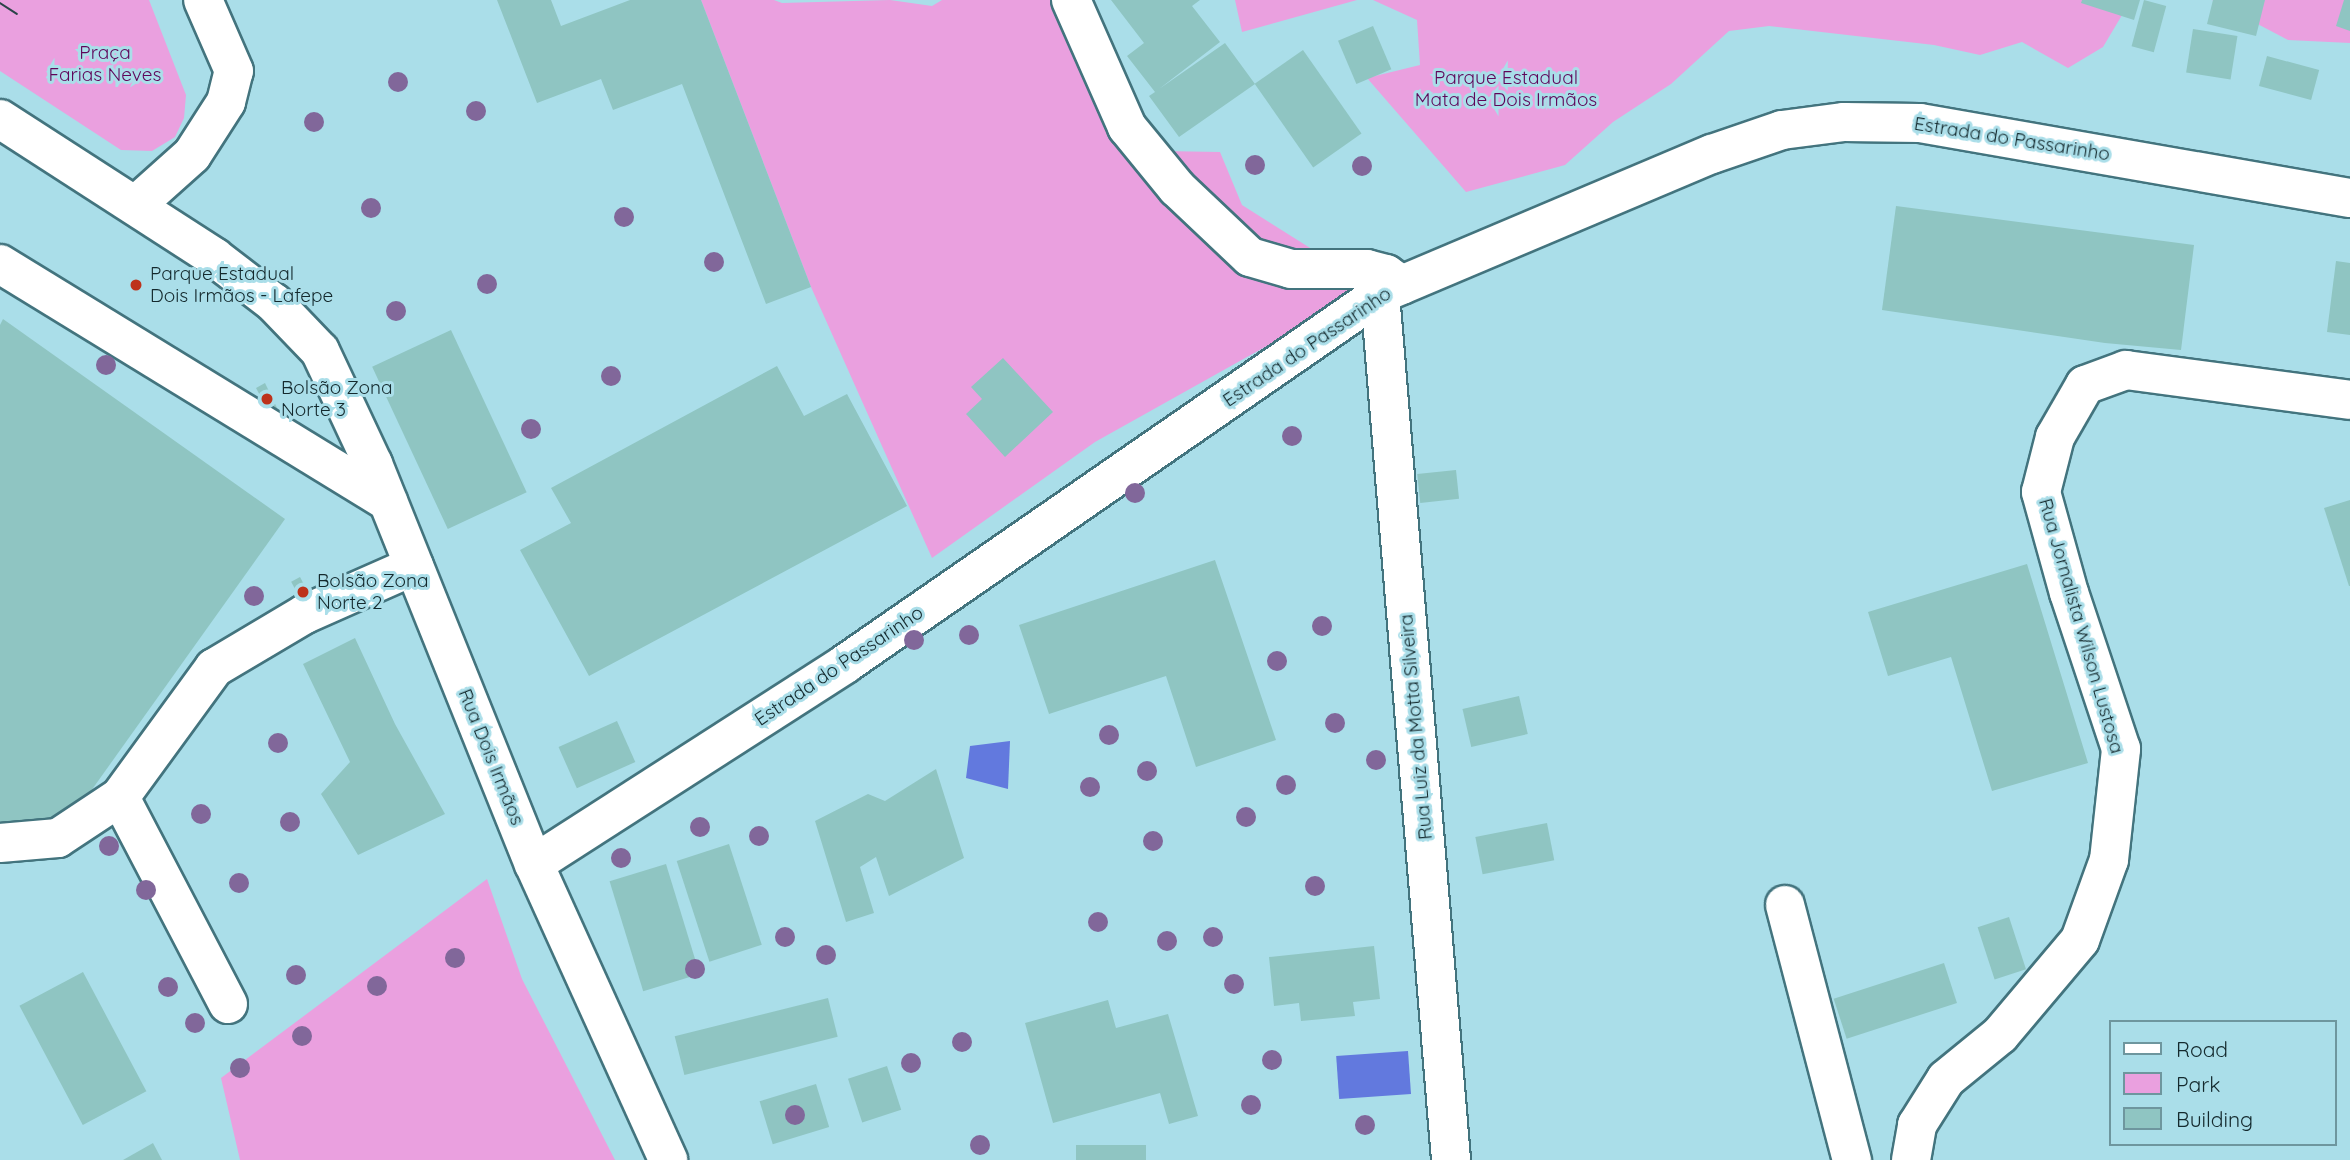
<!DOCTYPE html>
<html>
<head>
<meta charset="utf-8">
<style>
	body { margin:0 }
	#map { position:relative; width:2350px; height:1160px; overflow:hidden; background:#aadee9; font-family:Quicksand,sans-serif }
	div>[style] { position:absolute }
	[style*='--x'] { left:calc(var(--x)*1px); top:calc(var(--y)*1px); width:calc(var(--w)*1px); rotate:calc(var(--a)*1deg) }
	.green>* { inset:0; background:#eaa0df }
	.water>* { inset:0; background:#6279de; transform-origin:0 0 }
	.building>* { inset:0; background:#8fc5c2; transform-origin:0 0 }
	.roads { filter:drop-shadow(2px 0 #43747e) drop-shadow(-2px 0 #43747e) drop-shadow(0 2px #43747e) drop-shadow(0 -2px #43747e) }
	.minor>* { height:38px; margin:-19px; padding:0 19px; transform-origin:19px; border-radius:19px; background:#fff }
	.major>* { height:38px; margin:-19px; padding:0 19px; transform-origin:19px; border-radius:19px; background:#fff }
	.tram>* { height:2px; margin:-1px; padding:0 1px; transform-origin:1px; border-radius:1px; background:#2a4348 }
	.trees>* { width:20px; height:20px; margin:-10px; border-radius:50%; background:#81679a }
	.dots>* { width:19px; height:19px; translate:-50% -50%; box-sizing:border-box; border:4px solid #aadee9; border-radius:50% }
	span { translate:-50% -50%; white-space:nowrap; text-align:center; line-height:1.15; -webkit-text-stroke:6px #aadee9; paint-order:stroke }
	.park-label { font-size:19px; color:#5f0559 }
	.street-label { font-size:19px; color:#14292d }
	.poi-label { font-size:19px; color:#14292d }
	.left { translate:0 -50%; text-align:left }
	.legend { position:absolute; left:2109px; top:1020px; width:228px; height:126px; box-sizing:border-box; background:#aadee9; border:2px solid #6e969e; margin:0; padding:9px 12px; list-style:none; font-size:21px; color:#14292d }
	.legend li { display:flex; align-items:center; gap:14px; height:35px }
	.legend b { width:35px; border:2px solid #6e969e }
</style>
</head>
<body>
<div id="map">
	<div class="green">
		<div style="clip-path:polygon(0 0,149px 0,186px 95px,184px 118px,175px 137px,152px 151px,121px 150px,0 71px)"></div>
		<div style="clip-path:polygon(701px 0,774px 0,782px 3px,890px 0,932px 6px,942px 0,1082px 0,1161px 151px,1220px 152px,1242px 205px,1372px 287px,1095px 442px,932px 558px,811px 287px)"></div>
		<div style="clip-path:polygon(1235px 0,1357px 0,1242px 32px)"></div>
		<div style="clip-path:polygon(1373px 0,2131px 0,2103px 47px,2068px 68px,2022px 42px,1980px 55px,1934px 45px,1769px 26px,1729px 31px,1671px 84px,1613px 122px,1565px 165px,1466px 192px,1367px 78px,1420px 65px,1417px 20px)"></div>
		<div style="clip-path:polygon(2212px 0,2350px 0,2350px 43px,2288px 40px)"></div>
		<div style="clip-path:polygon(487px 879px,522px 979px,615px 1160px,240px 1160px,221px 1078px)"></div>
	</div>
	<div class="water">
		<div style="clip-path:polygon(1010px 741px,1008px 789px,966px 778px,970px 746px)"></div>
		<div style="left:1408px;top:1051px;width:43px;height:72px;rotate:86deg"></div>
	</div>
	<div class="building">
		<div style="clip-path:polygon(497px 0,551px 0,561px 26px,630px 0,701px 0,811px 287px,766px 304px,682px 84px,613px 110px,601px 79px,537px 103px)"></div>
		<div style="clip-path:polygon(1111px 0,1200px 0,1192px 6px,1220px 42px,1159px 89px,1225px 43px,1255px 84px,1179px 137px,1149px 96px,1155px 92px,1127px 56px,1144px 43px)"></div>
		<div style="clip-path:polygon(2082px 0,2140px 0,2134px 20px,2081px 3px)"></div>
		<div style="left:2144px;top:0;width:23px;height:48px;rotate:15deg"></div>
		<div style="clip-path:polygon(2213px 0,2265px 0,2256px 36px,2207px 24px)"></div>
		<div style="clip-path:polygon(2344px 0,2350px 0,2350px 31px,2336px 26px)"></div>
		<div style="left:1373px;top:26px;width:47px;height:38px;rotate:67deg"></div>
		<div style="left:2193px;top:29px;width:45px;height:44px;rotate:9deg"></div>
		<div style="left:1303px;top:50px;width:102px;height:59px;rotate:55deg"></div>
		<div style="left:2267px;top:56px;width:54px;height:31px;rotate:15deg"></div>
		<div style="clip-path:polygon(1896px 206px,2194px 245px,2181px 350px,2105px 343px,1882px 310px)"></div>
		<div style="clip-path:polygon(2336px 261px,2350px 263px,2350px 335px,2327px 332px)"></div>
		<div style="clip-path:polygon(3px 319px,285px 519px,46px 854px,0 823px,0 325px)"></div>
		<div style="left:451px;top:330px;width:179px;height:87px;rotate:65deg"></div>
		<div style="clip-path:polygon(1003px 358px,1053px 412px,1005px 457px,966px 414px,982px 399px,971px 387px)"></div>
		<div style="clip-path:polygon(777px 366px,804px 416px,847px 394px,907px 506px,589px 676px,520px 550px,571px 523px,551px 488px)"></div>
		<div style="clip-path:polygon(265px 383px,278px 410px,270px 414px,256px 388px)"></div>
		<div style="left:1456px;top:470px;width:29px;height:39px;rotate:84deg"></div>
		<div style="clip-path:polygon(2350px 500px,2350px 586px,2349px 586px,2324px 508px)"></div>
		<div style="clip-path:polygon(1215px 560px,1276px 740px,1196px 767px,1166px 676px,1049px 714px,1019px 625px)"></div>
		<div style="clip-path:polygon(2027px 564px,2088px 763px,1992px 791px,1951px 657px,1888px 676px,1868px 612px)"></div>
		<div style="left:300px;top:577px;width:30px;height:10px;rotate:62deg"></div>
		<div style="clip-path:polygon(355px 638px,395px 724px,445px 814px,358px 855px,321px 794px,350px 762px,303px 664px)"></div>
		<div style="left:1519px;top:696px;width:39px;height:58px;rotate:77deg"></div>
		<div style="left:617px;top:721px;width:45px;height:64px;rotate:66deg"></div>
		<div style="clip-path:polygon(936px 769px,964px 858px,889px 896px,876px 857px,860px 867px,874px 913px,846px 922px,815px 821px,868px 794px,885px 801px)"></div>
		<div style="left:1547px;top:823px;width:38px;height:73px;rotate:79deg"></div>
		<div style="left:729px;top:844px;width:106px;height:55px;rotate:72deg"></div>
		<div style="left:666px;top:864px;width:115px;height:59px;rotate:73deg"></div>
		<div style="left:2009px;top:917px;width:55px;height:33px;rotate:72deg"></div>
		<div style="clip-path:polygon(1374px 946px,1380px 999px,1353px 1002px,1355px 1016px,1301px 1021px,1299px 1003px,1274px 1006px,1269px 957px)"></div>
		<div style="left:1944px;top:963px;width:42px;height:116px;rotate:72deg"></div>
		<div style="left:83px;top:972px;width:135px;height:72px;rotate:62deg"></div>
		<div style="left:828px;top:998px;width:40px;height:158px;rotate:76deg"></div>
		<div style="clip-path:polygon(1108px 1000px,1116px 1028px,1168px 1014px,1198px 1116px,1169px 1124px,1160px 1093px,1053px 1123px,1025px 1023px)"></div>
		<div style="left:887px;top:1066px;width:46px;height:41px;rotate:72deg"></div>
		<div style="left:816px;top:1084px;width:45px;height:59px;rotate:73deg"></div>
		<div style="clip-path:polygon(153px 1143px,162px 1160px,123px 1160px)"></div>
		<div style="left:1076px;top:1145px;width:70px;height:15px"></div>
	</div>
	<div class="roads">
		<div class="minor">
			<div style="--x:1071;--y:0;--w:139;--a:66.2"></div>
			<div style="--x:1127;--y:127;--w:79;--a:50.7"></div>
			<div style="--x:1177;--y:188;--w:100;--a:43.4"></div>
			<div style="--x:1250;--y:257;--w:43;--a:16.3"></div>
			<div style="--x:1291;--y:269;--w:76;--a:0"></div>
			<div style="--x:1367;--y:269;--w:20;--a:15"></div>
			<div style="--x:1386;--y:274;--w:19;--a:35"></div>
			<div style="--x:136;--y:205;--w:75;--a:-41.8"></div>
			<div style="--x:192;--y:155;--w:63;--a:-57.3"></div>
			<div style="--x:226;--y:102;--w:32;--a:-76"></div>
			<div style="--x:234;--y:71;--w:77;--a:-113.6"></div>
			<div style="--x:0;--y:264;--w:455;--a:31.5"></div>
			<div style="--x:1380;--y:294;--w:869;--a:85.31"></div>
			<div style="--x:0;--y:843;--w:58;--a:-4.9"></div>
			<div style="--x:58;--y:838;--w:74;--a:-33.5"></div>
			<div style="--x:534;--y:864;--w:370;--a:-32.7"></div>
			<div style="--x:845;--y:664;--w:650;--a:-34.67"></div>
			<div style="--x:1380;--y:294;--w:360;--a:-22.9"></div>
			<div style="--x:1712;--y:154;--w:74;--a:-18.9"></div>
			<div style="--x:1782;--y:130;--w:63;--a:-7.4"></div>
			<div style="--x:1844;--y:122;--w:76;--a:0.8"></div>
			<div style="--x:1920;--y:123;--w:436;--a:9.9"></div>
			<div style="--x:1785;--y:905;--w:264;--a:75.3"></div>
			<div style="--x:228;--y:1004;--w:233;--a:-117.6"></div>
			<div style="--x:120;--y:797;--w:160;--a:-53.9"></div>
			<div style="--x:214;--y:668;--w:106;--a:-30.7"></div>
			<div style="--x:305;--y:614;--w:119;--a:-23.8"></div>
			<div style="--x:1911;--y:1160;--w:36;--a:-80"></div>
			<div style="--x:1917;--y:1125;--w:54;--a:-57.8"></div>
			<div style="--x:1946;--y:1079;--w:70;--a:-39.2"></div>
			<div style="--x:2000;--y:1035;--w:124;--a:-49.9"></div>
			<div style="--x:2080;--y:940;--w:85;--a:-70.1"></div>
			<div style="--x:2109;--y:860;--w:112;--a:-83.8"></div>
			<div style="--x:2121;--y:749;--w:164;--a:-108.4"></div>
			<div style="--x:2069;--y:593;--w:105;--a:-105.5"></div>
			<div style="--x:2041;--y:492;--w:57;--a:-75.7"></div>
			<div style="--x:2055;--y:437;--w:60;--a:-60"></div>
			<div style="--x:2085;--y:385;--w:44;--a:-20.1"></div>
			<div style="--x:2126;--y:370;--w:226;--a:7.6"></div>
		</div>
		<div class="major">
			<div style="--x:0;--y:119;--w:255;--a:32.8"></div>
			<div style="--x:214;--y:257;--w:76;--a:37.5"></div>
			<div style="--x:274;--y:303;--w:66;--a:46.2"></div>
			<div style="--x:320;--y:351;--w:125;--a:64.9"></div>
			<div style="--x:373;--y:464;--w:431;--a:68.1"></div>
			<div style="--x:534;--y:864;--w:325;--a:65.6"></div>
		</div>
	</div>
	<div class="tram">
		<div style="--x:0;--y:3;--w:20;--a:33"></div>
	</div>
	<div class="trees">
		<div style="left:398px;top:82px"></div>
		<div style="left:476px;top:111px"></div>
		<div style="left:314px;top:122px"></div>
		<div style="left:1255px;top:165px"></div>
		<div style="left:1362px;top:166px"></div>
		<div style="left:371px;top:208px"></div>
		<div style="left:624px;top:217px"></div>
		<div style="left:714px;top:262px"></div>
		<div style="left:487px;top:284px"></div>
		<div style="left:396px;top:311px"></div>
		<div style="left:106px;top:365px"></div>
		<div style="left:611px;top:376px"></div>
		<div style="left:531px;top:429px"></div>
		<div style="left:1292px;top:436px"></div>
		<div style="left:1135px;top:493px"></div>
		<div style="left:254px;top:596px"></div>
		<div style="left:1322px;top:626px"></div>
		<div style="left:969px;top:635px"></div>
		<div style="left:914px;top:640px"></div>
		<div style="left:1277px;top:661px"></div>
		<div style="left:1335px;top:723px"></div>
		<div style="left:1109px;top:735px"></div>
		<div style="left:278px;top:743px"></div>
		<div style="left:1376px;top:760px"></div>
		<div style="left:1147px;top:771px"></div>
		<div style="left:1286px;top:785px"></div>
		<div style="left:1090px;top:787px"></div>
		<div style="left:201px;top:814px"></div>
		<div style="left:1246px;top:817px"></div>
		<div style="left:290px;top:822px"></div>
		<div style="left:700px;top:827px"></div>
		<div style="left:759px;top:836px"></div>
		<div style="left:1153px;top:841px"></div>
		<div style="left:109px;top:846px"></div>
		<div style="left:621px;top:858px"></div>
		<div style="left:239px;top:883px"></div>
		<div style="left:1315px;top:886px"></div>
		<div style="left:146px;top:890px"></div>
		<div style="left:1098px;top:922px"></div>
		<div style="left:785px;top:937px"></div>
		<div style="left:1213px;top:937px"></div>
		<div style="left:1167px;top:941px"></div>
		<div style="left:826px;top:955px"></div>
		<div style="left:455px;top:958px"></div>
		<div style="left:695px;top:969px"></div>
		<div style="left:296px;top:975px"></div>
		<div style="left:1234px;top:984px"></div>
		<div style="left:377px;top:986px"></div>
		<div style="left:168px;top:987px"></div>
		<div style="left:195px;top:1023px"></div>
		<div style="left:302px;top:1036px"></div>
		<div style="left:962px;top:1042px"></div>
		<div style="left:1272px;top:1060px"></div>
		<div style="left:911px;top:1063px"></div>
		<div style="left:240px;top:1068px"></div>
		<div style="left:1251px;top:1105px"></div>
		<div style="left:795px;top:1115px"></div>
		<div style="left:1365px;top:1125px"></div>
		<div style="left:980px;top:1145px"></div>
	</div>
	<div class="dots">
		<div style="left:136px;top:285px;background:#bd321b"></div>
		<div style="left:267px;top:399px;background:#bd321b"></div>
		<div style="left:303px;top:592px;background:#bd321b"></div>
	</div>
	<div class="park-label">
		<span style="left:105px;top:64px">Praça<br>Farias Neves</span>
		<span style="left:1506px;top:89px">Parque Estadual<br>Mata de Dois Irmãos</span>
	</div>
	<div class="street-label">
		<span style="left:2012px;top:139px;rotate:9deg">Estrada do Passarinho</span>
		<span style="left:1307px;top:347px;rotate:-34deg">Estrada do Passarinho</span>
		<span style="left:2081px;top:626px;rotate:74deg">Rua Jornalista Wilson Lustosa</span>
		<span style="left:839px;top:666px;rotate:-34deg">Estrada do Passarinho</span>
		<span style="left:1416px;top:727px;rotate:-95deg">Rua Luiz da Motta Silveira</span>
		<span style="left:491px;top:757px;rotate:68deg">Rua Dois Irmãos</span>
	</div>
	<div class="poi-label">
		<span class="left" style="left:150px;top:285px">Parque Estadual<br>Dois Irmãos - Lafepe</span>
		<span class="left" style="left:281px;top:399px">Bolsão Zona<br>Norte 3</span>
		<span class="left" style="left:317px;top:592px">Bolsão Zona<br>Norte 2</span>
	</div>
	<ul class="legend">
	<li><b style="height:9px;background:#fff"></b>Road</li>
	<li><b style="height:19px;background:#eaa0df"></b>Park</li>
	<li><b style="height:19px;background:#8fc5c2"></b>Building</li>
	</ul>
</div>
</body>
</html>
